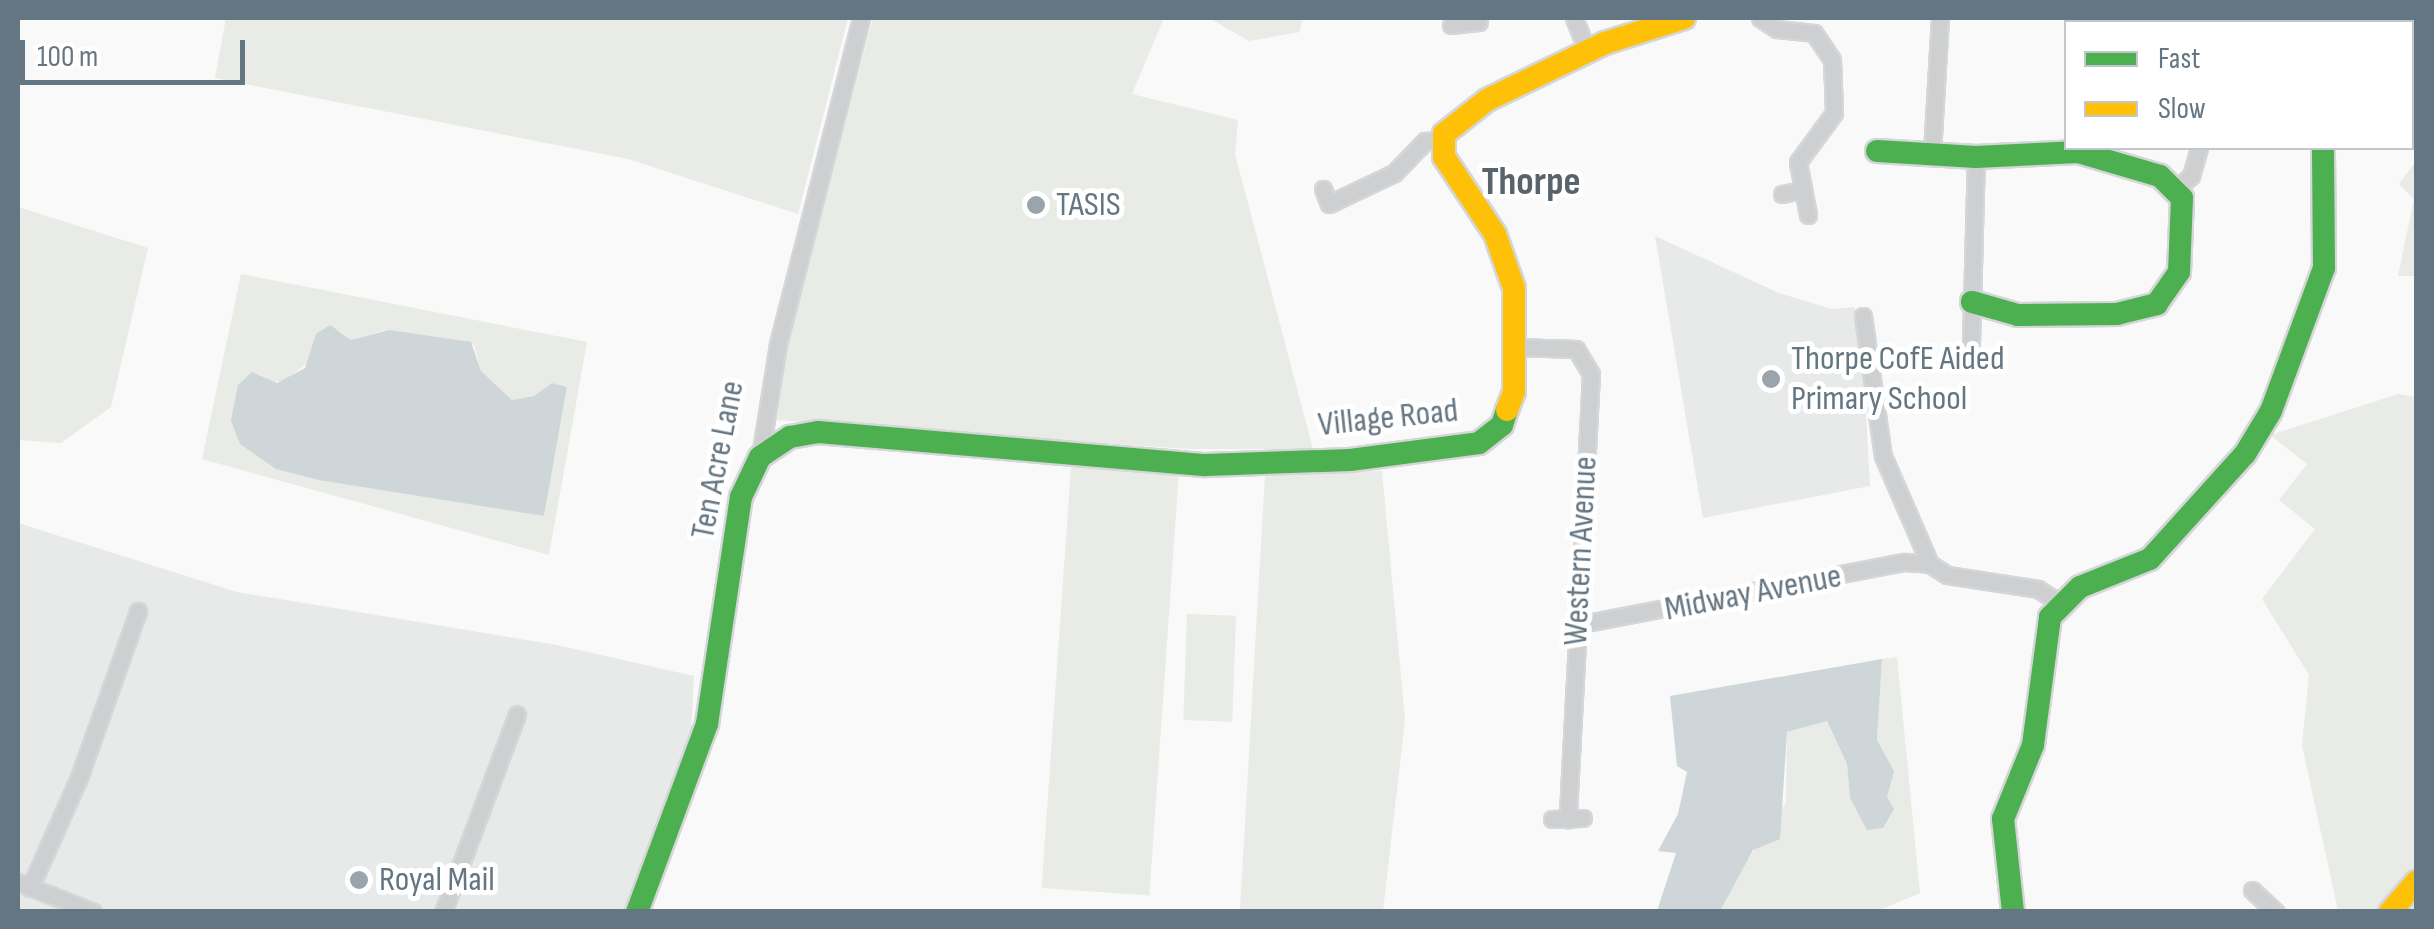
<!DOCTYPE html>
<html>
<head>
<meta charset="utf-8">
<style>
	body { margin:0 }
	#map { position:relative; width:2434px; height:929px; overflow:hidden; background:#f9f9f9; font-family:"Sofia Sans Condensed",sans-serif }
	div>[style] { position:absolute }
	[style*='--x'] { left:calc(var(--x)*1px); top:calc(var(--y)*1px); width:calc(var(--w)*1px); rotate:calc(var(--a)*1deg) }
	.built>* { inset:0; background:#e8e9e9 }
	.green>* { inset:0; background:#e8ebe6; transform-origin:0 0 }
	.water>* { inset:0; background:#ced6d9 }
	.roads { filter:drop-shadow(2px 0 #d5d6d7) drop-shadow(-2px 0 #d5d6d7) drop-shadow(0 2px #d5d6d7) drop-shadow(0 -2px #d5d6d7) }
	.street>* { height:15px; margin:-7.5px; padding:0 7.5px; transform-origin:7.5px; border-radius:7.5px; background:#cecfd0 }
	.fast>* { height:22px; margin:-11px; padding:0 11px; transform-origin:11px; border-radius:11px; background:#4caf50 }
	.slow>* { height:22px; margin:-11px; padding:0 11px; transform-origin:11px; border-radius:11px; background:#ffc107 }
	.dots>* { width:28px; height:28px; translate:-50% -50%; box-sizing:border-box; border:5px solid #fff; border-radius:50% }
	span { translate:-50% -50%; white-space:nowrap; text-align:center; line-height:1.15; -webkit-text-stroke:10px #fff; paint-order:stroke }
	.poi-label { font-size:35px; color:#657683 }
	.left { translate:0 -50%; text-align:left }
	.street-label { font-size:35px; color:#657683 }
	.quarter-label { font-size:40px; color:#57646e; font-weight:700 }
	.frame { position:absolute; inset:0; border:20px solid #657683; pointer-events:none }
	.legend { position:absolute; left:2064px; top:20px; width:350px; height:130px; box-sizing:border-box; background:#fff; border:2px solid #c1c8cd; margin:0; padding:12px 18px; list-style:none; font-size:30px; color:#657683 }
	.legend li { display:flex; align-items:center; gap:20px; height:50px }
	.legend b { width:50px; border:2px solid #c1c8cd }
	.scale { position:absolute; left:20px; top:40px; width:225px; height:45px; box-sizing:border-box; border:5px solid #657683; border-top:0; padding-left:12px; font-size:30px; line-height:35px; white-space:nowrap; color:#657683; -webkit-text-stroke:8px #fff; paint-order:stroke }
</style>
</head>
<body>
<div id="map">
	<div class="built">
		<div style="clip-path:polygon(1655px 236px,1779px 293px,1832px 309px,1854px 307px,1861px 326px,1870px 486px,1703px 518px)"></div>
		<div style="clip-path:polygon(18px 523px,237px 592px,557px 645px,694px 676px,691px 733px,625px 911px,18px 911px)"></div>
	</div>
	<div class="green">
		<div style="clip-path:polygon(226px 18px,848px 18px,798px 214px,628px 159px,215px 78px)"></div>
		<div style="clip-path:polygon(873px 18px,1164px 18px,1132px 94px,1238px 120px,1235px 154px,1313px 449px,1188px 449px,777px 420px,790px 332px)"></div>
		<div style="clip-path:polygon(1209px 18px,1302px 18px,1300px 32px,1249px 41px)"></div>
		<div style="clip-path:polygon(2416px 161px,2416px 276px,2398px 276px,2414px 199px,2399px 184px)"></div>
		<div style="clip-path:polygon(18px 207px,148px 248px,111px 407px,61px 443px,18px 440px)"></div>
		<div style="clip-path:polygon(evenodd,241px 274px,587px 342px,549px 555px,202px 459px,241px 274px,340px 331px,351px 340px,383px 331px,474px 345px,481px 371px,512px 400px,534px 396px,552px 383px,567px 387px,544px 516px,276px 469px,259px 374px,268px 383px,285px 380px,309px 362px,316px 334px,340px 331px)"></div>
		<div style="clip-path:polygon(2398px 394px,2416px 397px,2416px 911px,2338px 911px,2302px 745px,2309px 675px,2262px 599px,2315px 529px,2279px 500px,2307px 464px,2270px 435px)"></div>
		<div style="left:1071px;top:467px;width:108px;height:422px;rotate:4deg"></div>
		<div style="clip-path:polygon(1382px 471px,1405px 720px,1383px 911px,1240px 911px,1265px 474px)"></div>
		<div style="left:1187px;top:614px;width:49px;height:106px;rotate:2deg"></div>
		<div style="clip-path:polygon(1897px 657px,1920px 893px,1878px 911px,1720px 912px,1725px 894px,1786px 802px,1787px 732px,1827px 721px,1847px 764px,1850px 798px,1867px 829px,1893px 770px,1877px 740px,1882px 659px)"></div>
	</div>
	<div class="water">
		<div style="clip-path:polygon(330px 325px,351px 340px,389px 330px,471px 342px,481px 371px,512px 400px,534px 396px,552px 383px,567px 387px,544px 516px,319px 480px,276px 469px,240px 444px,231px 421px,238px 385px,252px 372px,277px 383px,305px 368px,316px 334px)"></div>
		<div style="clip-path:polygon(1882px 659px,1877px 740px,1894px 771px,1887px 797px,1894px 809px,1883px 828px,1867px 830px,1850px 798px,1847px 764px,1827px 721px,1787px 732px,1780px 839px,1753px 850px,1720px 911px,1657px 911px,1676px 853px,1658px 851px,1678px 814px,1687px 772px,1677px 766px,1670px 696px)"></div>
	</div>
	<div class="roads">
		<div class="street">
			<div style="--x:1574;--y:18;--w:37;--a:68"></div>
			<div style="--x:1760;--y:18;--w:20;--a:33"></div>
			<div style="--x:1777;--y:29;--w:37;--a:6"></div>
			<div style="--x:1814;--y:33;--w:32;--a:56"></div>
			<div style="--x:1832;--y:60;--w:53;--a:87.8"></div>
			<div style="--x:1834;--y:113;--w:61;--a:126.3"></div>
			<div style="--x:1798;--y:162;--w:54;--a:79.3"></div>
			<div style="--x:2265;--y:18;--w:10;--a:24"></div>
			<div style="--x:1451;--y:25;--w:28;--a:-6"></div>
			<div style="--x:2412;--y:99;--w:4;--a:14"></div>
			<div style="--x:1932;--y:152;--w:134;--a:-86.6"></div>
			<div style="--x:1323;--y:189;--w:16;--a:68"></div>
			<div style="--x:1329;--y:204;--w:72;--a:-25.5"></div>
			<div style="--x:1394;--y:173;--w:45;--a:-45.9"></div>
			<div style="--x:1425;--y:141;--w:17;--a:-3"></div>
			<div style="--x:2176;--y:189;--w:20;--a:-41"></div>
			<div style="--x:2191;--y:176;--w:29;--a:-74"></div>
			<div style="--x:1782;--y:194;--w:20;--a:-11"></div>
			<div style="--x:1863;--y:316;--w:141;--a:81.9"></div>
			<div style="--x:1883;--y:456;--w:118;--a:66.5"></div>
			<div style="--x:1930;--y:564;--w:20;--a:33"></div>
			<div style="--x:1947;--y:575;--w:92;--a:8.7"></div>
			<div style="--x:2038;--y:589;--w:24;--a:33"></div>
			<div style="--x:1971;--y:344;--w:187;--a:-88.5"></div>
			<div style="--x:1516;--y:347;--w:60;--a:1.9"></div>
			<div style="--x:1576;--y:349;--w:29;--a:59"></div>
			<div style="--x:1591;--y:374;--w:446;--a:93"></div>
			<div style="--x:760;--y:457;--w:114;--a:-80.9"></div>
			<div style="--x:778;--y:344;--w:336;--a:-75.7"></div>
			<div style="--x:1576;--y:625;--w:334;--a:-10.9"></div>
			<div style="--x:1904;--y:562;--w:26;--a:4"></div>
			<div style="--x:1552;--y:819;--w:31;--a:-2"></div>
			<div style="--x:18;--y:882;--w:81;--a:21.8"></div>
			<div style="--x:30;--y:888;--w:124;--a:-66.1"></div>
			<div style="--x:80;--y:775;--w:174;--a:-70.5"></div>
			<div style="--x:2252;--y:890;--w:33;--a:43"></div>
			<div style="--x:443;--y:912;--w:211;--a:-69.5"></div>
		</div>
		<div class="fast">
			<div style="--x:1877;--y:151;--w:99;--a:3.5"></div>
			<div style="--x:1976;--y:157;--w:102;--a:-2.8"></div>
			<div style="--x:2078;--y:152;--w:85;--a:16.3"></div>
			<div style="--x:2160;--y:176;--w:31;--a:45"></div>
			<div style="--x:2182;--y:198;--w:74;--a:92.3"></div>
			<div style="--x:2179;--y:272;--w:39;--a:125"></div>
			<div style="--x:2157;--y:304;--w:41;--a:166"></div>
			<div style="--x:2117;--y:314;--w:99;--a:179.4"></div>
			<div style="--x:2018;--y:315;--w:48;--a:-164.2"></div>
			<div style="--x:637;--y:912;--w:201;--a:-69.6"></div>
			<div style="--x:707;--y:724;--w:230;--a:-81.5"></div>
			<div style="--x:741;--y:497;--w:44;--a:-64.6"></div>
			<div style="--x:760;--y:457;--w:36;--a:-34"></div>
			<div style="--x:790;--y:437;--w:28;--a:-10"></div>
			<div style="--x:818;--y:432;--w:389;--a:4.9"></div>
			<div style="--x:1206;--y:465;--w:144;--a:-2"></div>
			<div style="--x:1350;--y:460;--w:130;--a:-7.5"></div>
			<div style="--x:1479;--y:443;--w:29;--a:-38"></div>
			<div style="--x:1502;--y:425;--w:16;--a:-72"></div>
			<div style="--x:2013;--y:912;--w:94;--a:-96.1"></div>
			<div style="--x:2003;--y:819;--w:80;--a:-67.9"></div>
			<div style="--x:2033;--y:745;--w:129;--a:-82.4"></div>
			<div style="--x:2050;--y:617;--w:42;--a:-45"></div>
			<div style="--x:2080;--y:587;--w:75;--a:-21.8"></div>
			<div style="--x:2150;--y:559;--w:142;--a:-47.9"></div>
			<div style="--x:2245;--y:454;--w:50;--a:-58.8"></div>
			<div style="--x:2271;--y:411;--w:153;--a:-69.7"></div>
			<div style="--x:2324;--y:268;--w:120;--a:-90.5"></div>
		</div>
		<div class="slow">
			<div style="--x:1507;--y:410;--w:19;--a:-69"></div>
			<div style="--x:1514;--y:392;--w:104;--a:-90"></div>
			<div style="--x:1514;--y:288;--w:57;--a:-109.4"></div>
			<div style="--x:1495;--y:234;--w:92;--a:-123.5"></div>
			<div style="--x:1444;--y:157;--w:23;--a:-90"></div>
			<div style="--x:1444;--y:134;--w:55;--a:-38.3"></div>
			<div style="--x:1487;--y:100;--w:131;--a:-25.8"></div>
			<div style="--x:1605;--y:43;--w:83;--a:-17.6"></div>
			<div style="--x:2390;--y:912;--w:40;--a:-49"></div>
		</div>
	</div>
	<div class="dots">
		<div style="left:1036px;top:205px;background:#99a4ac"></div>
		<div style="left:1771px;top:379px;background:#99a4ac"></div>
		<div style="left:359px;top:880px;background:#99a4ac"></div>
	</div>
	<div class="poi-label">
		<span class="left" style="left:1056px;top:205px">TASIS</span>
		<span class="left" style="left:1791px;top:379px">Thorpe CofE Aided<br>Primary School</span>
		<span class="left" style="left:379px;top:880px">Royal Mail</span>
	</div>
	<div class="street-label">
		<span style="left:1388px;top:418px;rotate:-6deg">Village Road</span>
		<span style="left:718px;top:460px;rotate:-79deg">Ten Acre Lane</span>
		<span style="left:1581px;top:551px;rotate:-87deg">Western Avenue</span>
		<span style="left:1753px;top:593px;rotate:-11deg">Midway Avenue</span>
	</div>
	<div class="quarter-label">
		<span style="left:1531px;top:182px">Thorpe</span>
	</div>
	<div class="frame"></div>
	<ul class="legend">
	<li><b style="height:12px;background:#4caf50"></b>Fast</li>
	<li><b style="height:12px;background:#ffc107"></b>Slow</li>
	</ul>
	<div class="scale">100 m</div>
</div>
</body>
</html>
